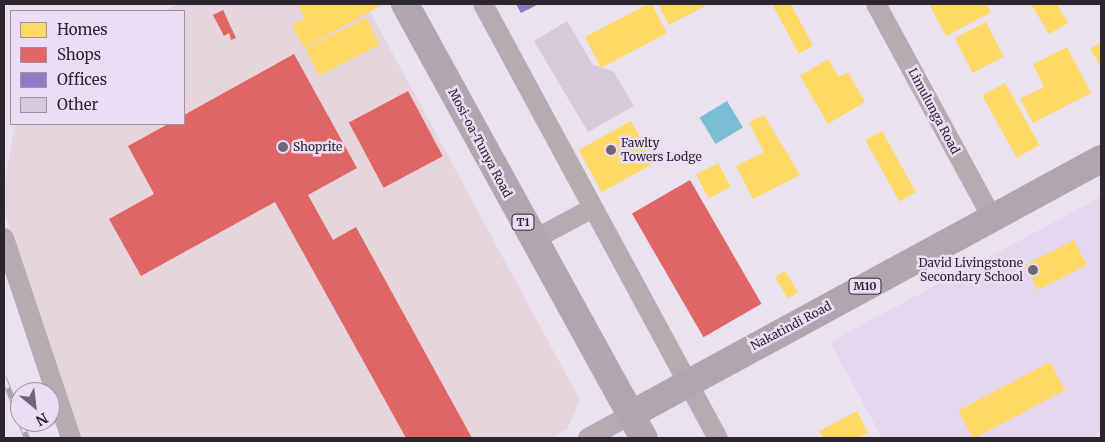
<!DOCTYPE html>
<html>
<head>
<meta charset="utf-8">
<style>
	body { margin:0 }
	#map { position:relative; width:1105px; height:442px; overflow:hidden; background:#ebe2ef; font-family:Merriweather,serif }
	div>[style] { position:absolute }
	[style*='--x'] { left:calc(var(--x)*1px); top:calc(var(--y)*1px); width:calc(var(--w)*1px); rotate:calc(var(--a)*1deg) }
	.commercial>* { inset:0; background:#e7d5de }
	.built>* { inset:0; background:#e6d7ee }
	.water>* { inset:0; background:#7abed6; transform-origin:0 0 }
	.homes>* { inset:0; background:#ffd966; transform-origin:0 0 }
	.shops>* { inset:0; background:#e06666; transform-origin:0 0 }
	.offices>* { inset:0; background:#8e7cc3 }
	.building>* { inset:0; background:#d8cadb }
	.minor>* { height:20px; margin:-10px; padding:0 10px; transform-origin:10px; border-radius:10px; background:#b7abb2 }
	.trunk>* { height:28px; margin:-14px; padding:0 14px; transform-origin:14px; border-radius:14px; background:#b2a5ae }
	.rail>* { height:5.5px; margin-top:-2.75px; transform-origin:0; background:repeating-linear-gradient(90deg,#ecdcf5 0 11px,#aca2a9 0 22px); box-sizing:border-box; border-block:1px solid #aca2a9 }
	.dots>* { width:14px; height:14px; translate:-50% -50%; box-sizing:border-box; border:2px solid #ecdcf5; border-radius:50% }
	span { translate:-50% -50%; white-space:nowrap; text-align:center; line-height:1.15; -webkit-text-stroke:5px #ecdcf5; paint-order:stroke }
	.shield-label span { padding:1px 4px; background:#ecdcf5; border:1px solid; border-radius:4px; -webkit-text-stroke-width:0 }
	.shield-label { font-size:11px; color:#2c262f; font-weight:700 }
	.street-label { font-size:12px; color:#2c262f }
	.poi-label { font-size:12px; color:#2c262f }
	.left { translate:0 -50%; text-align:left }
	.right { translate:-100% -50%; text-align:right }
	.frame { position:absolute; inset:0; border:5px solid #2c262f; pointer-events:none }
	.legend { position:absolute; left:10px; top:10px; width:175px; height:115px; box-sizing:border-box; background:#ecdcf5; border:1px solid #9f93a6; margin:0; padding:6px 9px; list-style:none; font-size:15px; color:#2c262f }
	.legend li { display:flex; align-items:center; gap:10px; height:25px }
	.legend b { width:25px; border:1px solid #9f93a6 }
	.north { position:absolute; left:10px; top:382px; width:50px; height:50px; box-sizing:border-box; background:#ecdcf5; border:1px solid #9f93a6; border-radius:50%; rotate:151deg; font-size:14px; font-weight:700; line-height:20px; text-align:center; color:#2c262f }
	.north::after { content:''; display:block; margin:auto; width:18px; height:22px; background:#6f6872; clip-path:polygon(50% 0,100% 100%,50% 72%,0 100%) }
</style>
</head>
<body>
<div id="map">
	<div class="commercial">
		<div style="clip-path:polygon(179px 4px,366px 4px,580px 400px,567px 429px,550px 438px,78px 438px,4px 210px,4px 186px,15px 124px,184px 124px,184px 11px,164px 11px)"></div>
	</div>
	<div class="built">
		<div style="clip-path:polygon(1101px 197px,1101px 438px,882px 438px,830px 342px)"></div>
	</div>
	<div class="water">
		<div style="left:727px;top:101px;width:31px;height:32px;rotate:59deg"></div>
	</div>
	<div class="homes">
		<div style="clip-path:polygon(297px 4px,381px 4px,382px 5px,304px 48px,292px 25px,305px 18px)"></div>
		<div style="clip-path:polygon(648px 4px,652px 4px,667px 33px,601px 68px,585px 37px)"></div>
		<div style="clip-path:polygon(658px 4px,709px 4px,669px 25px)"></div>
		<div style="clip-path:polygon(772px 4px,791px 4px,813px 46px,799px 54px)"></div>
		<div style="clip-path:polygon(935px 4px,986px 4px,991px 12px,946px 36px,930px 6px)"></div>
		<div style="clip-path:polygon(1031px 4px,1057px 4px,1068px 23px,1049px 34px)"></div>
		<div style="left:366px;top:18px;width:30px;height:68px;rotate:63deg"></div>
		<div style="left:986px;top:22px;width:39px;height:35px;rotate:63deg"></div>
		<div style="clip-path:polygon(1101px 42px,1101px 66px,1090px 49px)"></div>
		<div style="clip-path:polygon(1067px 47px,1091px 93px,1033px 123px,1020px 99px,1044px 87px,1033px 64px)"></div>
		<div style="clip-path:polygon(828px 59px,839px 77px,848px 72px,865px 102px,828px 124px,800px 76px)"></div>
		<div style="left:1005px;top:83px;width:71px;height:26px;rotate:61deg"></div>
		<div style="clip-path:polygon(764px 115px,800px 175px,753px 199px,736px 166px,764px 152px,749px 122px)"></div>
		<div style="left:631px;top:121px;width:48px;height:60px;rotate:61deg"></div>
		<div style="left:882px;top:131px;width:70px;height:19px;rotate:61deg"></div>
		<div style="left:718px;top:163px;width:27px;height:25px;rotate:62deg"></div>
		<div style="left:1074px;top:240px;width:28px;height:55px;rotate:63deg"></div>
		<div style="left:785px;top:271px;width:25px;height:12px;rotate:58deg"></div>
		<div style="left:1050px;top:362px;width:32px;height:104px;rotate:62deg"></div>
		<div style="clip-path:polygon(857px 411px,868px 433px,857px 438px,823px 438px,819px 431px)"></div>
	</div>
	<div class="shops">
		<div style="clip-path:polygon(223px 10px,236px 38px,231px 40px,229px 33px,224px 36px,213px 15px)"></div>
		<div style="clip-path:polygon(294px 54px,357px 168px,308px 195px,333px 240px,356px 227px,472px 438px,406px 438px,275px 202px,141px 276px,109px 219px,154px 194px,128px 146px,168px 124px,184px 124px,184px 115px)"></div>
		<div style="left:408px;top:91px;width:74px;height:67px;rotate:62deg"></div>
		<div style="left:690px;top:180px;width:143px;height:67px;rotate:60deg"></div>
	</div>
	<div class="offices">
		<div style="clip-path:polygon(516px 4px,539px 4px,521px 13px)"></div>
	</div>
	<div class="building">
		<div style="clip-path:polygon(567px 21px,593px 65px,613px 71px,634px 106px,588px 132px,534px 41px)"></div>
	</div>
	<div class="minor">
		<div style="--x:483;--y:4;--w:494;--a:61.6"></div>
		<div style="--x:876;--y:4;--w:243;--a:61.5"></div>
		<div style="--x:4;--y:238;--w:211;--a:71.5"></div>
		<div style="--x:533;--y:240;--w:68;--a:-28.1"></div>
		<div style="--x:588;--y:438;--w:48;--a:-28.7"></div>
	</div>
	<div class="trunk">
		<div style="--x:405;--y:4;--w:495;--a:61.2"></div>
		<div style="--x:630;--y:415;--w:536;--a:-28.53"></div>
	</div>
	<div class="rail">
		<div style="--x:4;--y:378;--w:43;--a:68.2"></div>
		<div style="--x:21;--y:422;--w:17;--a:69"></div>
	</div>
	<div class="dots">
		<div style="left:283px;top:147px;background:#6f6872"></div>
		<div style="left:611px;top:150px;background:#6f6872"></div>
		<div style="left:1033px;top:270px;background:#6f6872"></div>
	</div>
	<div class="shield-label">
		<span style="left:523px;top:222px">T1</span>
		<span style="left:865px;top:286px">M10</span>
	</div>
	<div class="street-label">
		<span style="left:934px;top:111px;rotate:62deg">Limulunga Road</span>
		<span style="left:480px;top:143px;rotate:62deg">Mosi-oa-Tunya Road</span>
		<span style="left:791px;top:326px;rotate:-28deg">Nakatindi Road</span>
	</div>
	<div class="poi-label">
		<span class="left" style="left:621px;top:150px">Fawlty<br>Towers Lodge</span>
		<span class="left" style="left:293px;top:147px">Shoprite</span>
		<span class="right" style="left:1023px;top:270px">David Livingstone<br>Secondary School</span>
	</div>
	<div class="frame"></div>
	<ul class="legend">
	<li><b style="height:14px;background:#ffd966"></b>Homes</li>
	<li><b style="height:14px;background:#e06666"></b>Shops</li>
	<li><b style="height:14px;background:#8e7cc3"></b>Offices</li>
	<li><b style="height:14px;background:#d8cadb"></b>Other</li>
	</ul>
	<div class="north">N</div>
</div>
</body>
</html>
